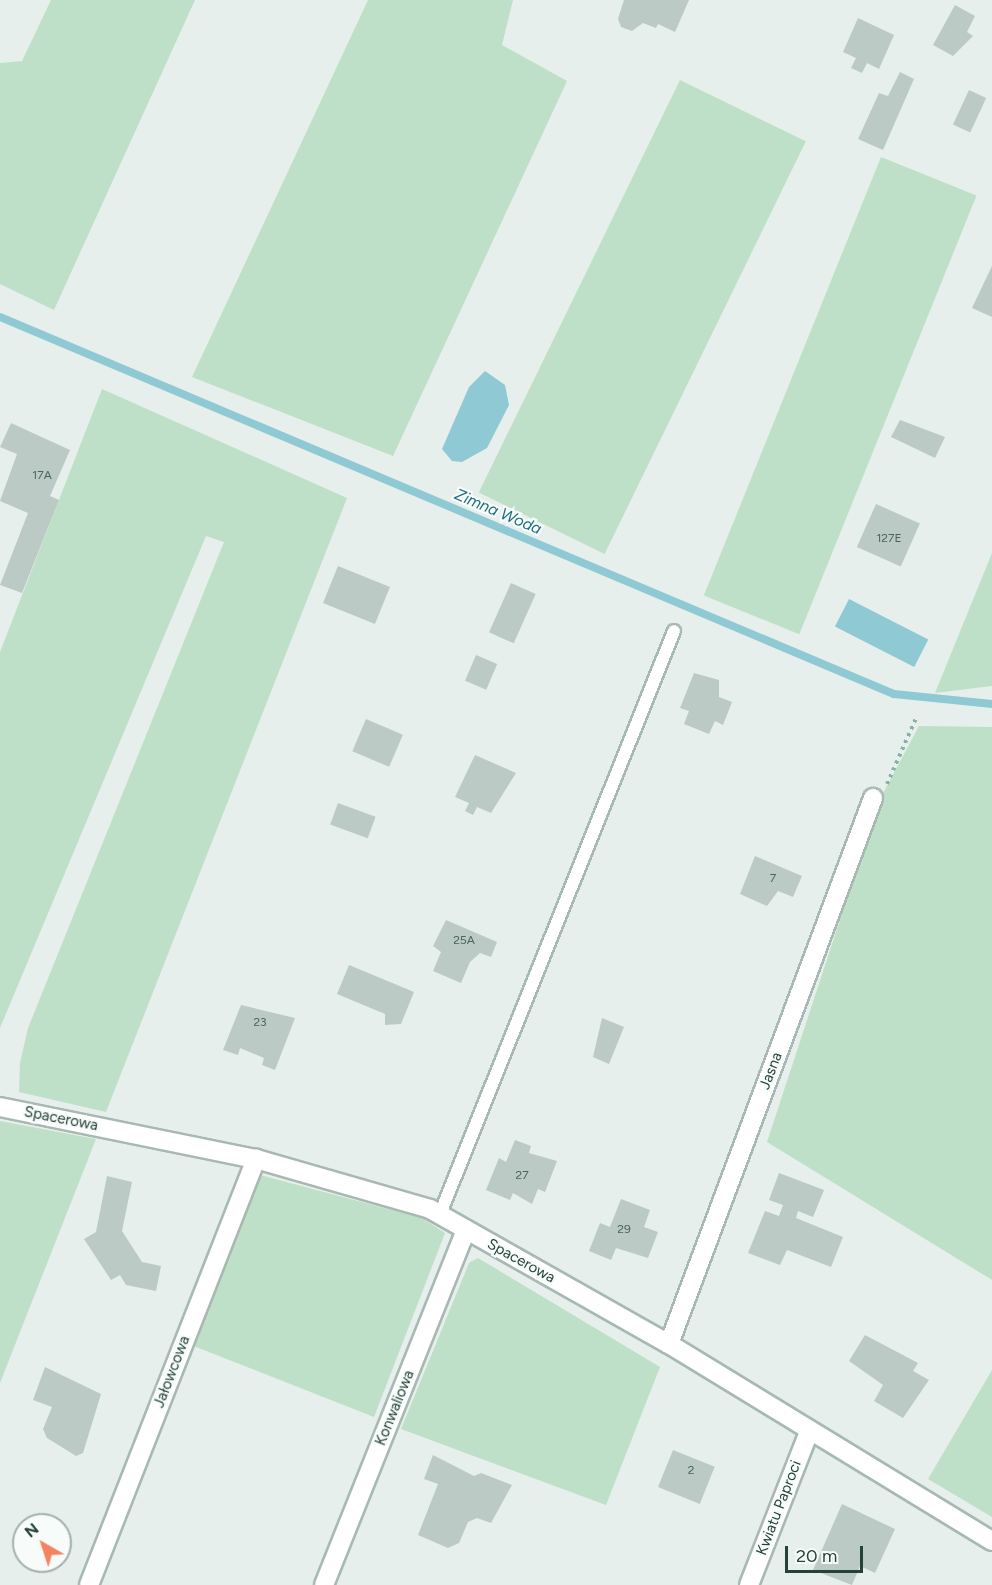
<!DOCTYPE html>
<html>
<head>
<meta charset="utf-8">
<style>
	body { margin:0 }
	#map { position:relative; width:992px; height:1585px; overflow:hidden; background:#e6efeb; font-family:Figtree,sans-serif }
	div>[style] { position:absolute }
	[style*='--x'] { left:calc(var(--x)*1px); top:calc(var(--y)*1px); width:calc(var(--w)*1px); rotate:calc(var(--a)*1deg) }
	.green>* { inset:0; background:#bfe0c8; transform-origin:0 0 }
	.water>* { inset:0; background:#8ec9d4; transform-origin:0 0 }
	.stream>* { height:8px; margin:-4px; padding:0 4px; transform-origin:4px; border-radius:4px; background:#8ec9d4 }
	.building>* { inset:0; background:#bbcac4; transform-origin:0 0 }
	.path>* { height:4px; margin-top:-2px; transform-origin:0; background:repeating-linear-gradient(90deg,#86b3a5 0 3px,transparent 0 7.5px) }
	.roads { filter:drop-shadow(2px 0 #a8b8b2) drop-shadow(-2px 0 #a8b8b2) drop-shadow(0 2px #a8b8b2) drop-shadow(0 -2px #a8b8b2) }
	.lane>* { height:12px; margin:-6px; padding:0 6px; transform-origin:6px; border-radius:6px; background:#fff }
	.street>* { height:18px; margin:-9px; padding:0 9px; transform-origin:9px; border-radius:9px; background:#fff }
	span { translate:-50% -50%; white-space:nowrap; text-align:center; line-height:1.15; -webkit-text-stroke:4.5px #f7fbf9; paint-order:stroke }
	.number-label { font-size:12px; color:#4a645c }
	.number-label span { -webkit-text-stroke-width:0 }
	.street-label { font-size:15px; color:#24423a }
	.water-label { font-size:16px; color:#1c6f80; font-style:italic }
	.north { position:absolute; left:12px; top:1513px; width:60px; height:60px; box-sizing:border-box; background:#f7fbf9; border:2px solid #a3b1ad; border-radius:50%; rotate:321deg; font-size:16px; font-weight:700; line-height:24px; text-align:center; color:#24423a }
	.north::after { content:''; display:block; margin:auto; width:21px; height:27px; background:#f4845f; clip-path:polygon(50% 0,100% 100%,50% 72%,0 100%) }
	.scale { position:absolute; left:785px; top:1546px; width:78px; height:27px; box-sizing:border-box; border:3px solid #24423a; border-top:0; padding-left:8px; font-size:18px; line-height:21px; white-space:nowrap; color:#24423a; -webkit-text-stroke:4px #f7fbf9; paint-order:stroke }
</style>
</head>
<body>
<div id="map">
	<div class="green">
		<div style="clip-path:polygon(51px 0,195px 0,54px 310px,0 284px,0 63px,22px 61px)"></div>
		<div style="clip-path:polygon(368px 0,513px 0,502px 45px,567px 81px,393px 456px,192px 377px)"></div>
		<div style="left:680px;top:80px;width:140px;height:459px;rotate:26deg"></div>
		<div style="left:881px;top:157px;width:103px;height:473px;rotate:22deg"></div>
		<div style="clip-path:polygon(102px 389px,347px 498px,106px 1112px,19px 1092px,20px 1063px,28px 1028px,224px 542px,206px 536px,0 1028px,0 652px)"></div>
		<div style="clip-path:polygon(992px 553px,992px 686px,935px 693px)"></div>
		<div style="clip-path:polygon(919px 726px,992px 727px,992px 1280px,767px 1142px,879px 801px)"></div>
		<div style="clip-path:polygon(0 1121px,96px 1139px,0 1383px)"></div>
		<div style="clip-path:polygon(260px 1175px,422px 1218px,445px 1233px,374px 1417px,191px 1345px)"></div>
		<div style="clip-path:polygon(478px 1258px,660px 1367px,606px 1505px,401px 1429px,469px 1263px)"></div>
		<div style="clip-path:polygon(992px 1370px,992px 1517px,928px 1479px)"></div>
	</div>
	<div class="water">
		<div style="clip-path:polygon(485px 371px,505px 385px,509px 405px,487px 448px,462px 462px,452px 461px,442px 449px,469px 387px)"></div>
		<div style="left:849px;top:599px;width:89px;height:31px;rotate:27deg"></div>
	</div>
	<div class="stream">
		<div style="--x:0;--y:317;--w:970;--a:22.87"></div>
		<div style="--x:894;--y:694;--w:99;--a:5.8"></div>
	</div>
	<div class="building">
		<div style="clip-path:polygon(624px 0,689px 0,675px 32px,658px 24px,656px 28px,643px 23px,632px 31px,621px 27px,618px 19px)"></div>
		<div style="clip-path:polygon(955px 5px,975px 16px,967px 32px,973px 36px,953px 56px,933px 45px)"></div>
		<div style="clip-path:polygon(858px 18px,894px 35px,879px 69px,867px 63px,862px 73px,851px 68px,856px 58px,843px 52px)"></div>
		<div style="clip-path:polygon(900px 72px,914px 79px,883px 150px,858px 139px,879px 93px,888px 96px)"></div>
		<div style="left:969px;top:90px;width:19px;height:38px;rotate:25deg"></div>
		<div style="clip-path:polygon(992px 266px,992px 317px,972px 308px)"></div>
		<div style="clip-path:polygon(900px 420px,945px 437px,935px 458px,891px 437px)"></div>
		<div style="clip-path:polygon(11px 423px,70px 450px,50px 496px,59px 500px,22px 593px,0 585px,28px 513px,0 501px,17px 454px,0 447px)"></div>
		<div style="left:876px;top:504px;width:48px;height:47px;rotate:24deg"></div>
		<div style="left:338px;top:566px;width:56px;height:40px;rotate:22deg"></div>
		<div style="left:511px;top:583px;width:27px;height:54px;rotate:24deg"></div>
		<div style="left:476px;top:655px;width:23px;height:28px;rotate:23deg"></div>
		<div style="clip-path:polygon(694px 673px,719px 680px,719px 697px,732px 702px,723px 725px,715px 721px,709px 734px,684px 724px,689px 711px,680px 708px)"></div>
		<div style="left:366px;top:719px;width:40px;height:35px;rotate:23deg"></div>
		<div style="clip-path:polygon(475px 755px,516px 773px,491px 813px,477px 807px,473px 815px,465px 811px,469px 803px,455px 797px)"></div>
		<div style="left:338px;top:803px;width:40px;height:23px;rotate:20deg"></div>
		<div style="clip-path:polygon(755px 856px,802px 876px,793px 897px,778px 891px,767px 906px,740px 894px)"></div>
		<div style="clip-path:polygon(446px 920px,497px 942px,491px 957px,480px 953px,470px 962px,461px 983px,433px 971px,441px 952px,433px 946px)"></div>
		<div style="clip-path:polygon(349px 965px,414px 992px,401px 1024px,385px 1025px,385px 1014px,337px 994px)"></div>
		<div style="clip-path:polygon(241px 1005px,295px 1018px,275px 1070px,262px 1065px,264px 1058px,240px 1048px,238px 1055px,223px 1050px)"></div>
		<div style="clip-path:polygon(602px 1018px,624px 1027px,609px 1064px,593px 1057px)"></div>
		<div style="clip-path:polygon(515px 1140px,531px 1146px,529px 1153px,557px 1161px,545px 1192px,538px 1189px,532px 1204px,513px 1193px,510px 1200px,486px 1190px,499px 1158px,506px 1162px)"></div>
		<div style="clip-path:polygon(779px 1173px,824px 1190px,813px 1217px,798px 1211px,796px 1218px,843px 1237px,831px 1267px,787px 1250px,780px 1265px,748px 1253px,765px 1211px,779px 1216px,783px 1205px,769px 1200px)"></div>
		<div style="clip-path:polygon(107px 1176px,132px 1182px,122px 1231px,142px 1262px,161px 1266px,156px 1291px,126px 1285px,120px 1275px,111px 1280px,84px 1239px,96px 1232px)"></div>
		<div style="clip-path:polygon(621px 1199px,650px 1210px,644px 1227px,658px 1232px,648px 1258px,616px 1248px,611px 1260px,589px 1251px,600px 1223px,610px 1227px)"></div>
		<div style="clip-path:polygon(865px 1335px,918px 1363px,913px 1371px,929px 1380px,903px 1418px,874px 1401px,883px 1385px,849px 1361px)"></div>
		<div style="clip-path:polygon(45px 1367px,101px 1394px,83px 1453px,76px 1456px,47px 1438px,43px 1429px,52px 1407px,33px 1400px)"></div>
		<div style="left:673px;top:1450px;width:45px;height:40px;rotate:22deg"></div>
		<div style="clip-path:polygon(433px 1455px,474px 1476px,481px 1473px,512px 1485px,491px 1523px,477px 1518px,468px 1522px,459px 1543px,448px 1548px,418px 1535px,438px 1484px,424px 1479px)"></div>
		<div style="clip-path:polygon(842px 1504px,895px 1529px,875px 1573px,860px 1566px,852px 1585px,813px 1570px)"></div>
	</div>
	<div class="path">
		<div style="--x:887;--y:784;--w:74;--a:-66.2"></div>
	</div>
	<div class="roads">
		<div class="lane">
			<div style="--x:440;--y:1214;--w:628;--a:-68.13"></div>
		</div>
		<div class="street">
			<div style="--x:0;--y:1107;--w:261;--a:11.5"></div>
			<div style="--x:256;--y:1159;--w:181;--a:16"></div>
			<div style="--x:430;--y:1209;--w:274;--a:29.5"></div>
			<div style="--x:669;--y:1344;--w:378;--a:31.4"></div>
			<div style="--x:669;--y:1344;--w:583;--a:-69.51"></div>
			<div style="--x:89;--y:1585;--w:458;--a:-68.6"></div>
			<div style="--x:324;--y:1585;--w:382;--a:-68.2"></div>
			<div style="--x:749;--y:1585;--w:164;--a:-68.6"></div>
		</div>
	</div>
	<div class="number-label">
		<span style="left:42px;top:476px">17A</span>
		<span style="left:889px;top:539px">127E</span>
		<span style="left:773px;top:879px">7</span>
		<span style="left:464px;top:941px">25A</span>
		<span style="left:260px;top:1023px">23</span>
		<span style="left:522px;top:1176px">27</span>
		<span style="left:624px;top:1230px">29</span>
		<span style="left:691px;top:1471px">2</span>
	</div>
	<div class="street-label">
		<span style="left:771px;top:1071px;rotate:-69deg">Jasna</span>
		<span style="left:61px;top:1119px;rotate:11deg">Spacerowa</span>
		<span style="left:521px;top:1261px;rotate:29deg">Spacerowa</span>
		<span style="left:172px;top:1372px;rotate:-69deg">Jałowcowa</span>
		<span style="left:395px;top:1408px;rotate:-68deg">Konwaliowa</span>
		<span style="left:779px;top:1508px;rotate:-69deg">Kwiatu Paproci</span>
	</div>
	<div class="water-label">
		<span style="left:498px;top:512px;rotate:23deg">Zimna Woda</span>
	</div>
	<div class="north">N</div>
	<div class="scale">20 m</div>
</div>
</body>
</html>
